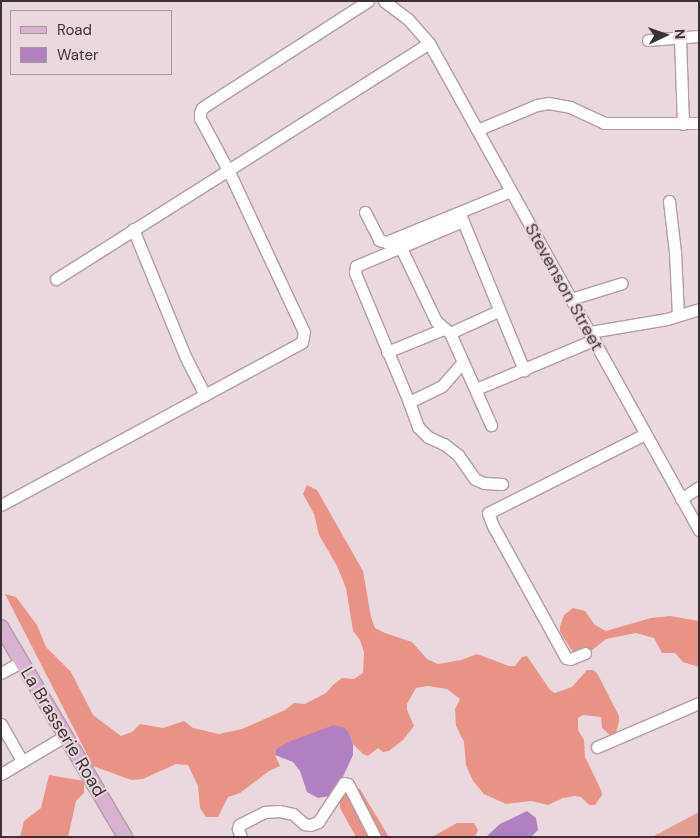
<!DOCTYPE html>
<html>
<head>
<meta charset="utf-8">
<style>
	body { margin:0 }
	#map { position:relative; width:700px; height:838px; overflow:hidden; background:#ebd8df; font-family:"DM Sans",sans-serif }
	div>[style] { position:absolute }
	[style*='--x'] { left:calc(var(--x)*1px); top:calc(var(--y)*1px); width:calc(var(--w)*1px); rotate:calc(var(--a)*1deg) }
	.green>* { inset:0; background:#e49d92 }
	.forest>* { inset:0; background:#e99386 }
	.water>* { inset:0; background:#b080c1 }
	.roads { filter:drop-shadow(1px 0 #af9da4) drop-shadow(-1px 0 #af9da4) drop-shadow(0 1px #af9da4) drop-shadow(0 -1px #af9da4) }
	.minor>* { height:11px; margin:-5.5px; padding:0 5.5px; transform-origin:5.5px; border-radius:5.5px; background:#fff }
	.major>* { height:14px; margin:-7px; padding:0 7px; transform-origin:7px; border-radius:7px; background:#d8b2d0 }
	span { translate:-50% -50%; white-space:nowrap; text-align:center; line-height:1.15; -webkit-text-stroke:4px #ebd8df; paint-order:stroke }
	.street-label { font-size:18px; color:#3a3235 }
	.frame { position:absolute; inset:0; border:2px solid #3a3235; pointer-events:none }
	.legend { position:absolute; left:10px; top:10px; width:162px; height:65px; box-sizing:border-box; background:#ebd8df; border:1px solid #a4969b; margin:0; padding:6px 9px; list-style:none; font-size:15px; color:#3a3235 }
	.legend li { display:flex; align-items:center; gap:10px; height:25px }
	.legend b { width:25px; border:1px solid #a4969b }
	.north { position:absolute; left:640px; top:10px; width:50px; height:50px; -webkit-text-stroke:4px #ebd8df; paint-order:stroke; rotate:87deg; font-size:14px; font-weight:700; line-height:20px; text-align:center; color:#3a3235 }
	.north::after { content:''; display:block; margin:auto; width:18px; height:22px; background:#3a3235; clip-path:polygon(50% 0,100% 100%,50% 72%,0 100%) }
</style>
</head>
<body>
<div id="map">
	<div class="green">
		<div style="clip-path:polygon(699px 812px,699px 837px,652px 837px)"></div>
	</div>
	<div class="forest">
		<div style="clip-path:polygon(307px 485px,317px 490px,363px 571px,371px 617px,375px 628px,385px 633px,412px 642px,427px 659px,438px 664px,461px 660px,477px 654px,509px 666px,515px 666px,522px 657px,527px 656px,550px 690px,555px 693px,572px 687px,587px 670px,593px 670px,597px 673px,619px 716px,619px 721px,616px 733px,611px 736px,602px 728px,601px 717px,583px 715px,578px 718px,578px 730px,584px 740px,585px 757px,601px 790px,602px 795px,595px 805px,589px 805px,581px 797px,575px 796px,563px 798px,548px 805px,531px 801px,506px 804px,484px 794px,473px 781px,466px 765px,464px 742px,456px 726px,455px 709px,460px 699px,447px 689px,428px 686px,416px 688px,407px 704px,407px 710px,414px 726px,403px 740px,389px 751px,383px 752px,378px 748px,368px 756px,363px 754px,353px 744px,349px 733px,276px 749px,275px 755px,280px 766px,269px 771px,240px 793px,228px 797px,218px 817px,206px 817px,200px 808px,198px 786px,188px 765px,176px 764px,143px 779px,131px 780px,93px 766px,5px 594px,16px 597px,37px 625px,46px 647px,71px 672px,93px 715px,121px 736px,132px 732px,140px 724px,163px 728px,184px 721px,193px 728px,219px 734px,242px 729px,285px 710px,294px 703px,305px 704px,326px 693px,333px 685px,342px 678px,354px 679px,363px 673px,364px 652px,360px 640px,353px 631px,346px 588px,337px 566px,319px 535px,314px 514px,303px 494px)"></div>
		<div style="clip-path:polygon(573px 608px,585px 611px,595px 625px,606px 631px,651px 618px,670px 616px,699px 621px,699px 667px,683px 662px,675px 653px,662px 653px,654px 638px,636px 633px,606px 639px,582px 658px,576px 657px,560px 632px,560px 626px,564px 615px)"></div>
		<div style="clip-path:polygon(49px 775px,84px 781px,84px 793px,76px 801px,68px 837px,20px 837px,24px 821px,41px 808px)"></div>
		<div style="clip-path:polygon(343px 787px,360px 789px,389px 837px,356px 837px,340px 808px,340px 792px)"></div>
		<div style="clip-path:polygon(457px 823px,474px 823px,478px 830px,475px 837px,432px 837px)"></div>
	</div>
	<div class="water">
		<div style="clip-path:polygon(334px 725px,345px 728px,349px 733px,353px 744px,353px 755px,341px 781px,330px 796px,318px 798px,307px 792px,300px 771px,293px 762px,275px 755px,276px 749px,291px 741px)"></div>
		<div style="clip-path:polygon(527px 811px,536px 818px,538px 830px,531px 837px,486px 837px,500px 824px)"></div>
	</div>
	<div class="roads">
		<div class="minor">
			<div style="--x:384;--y:1;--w:30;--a:37"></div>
			<div style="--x:408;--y:19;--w:32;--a:49"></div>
			<div style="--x:429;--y:43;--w:557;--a:61"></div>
			<div style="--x:680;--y:38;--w:86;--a:88"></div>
			<div style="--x:648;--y:40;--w:51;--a:-4.5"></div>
			<div style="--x:477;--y:130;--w:65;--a:-22.6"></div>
			<div style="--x:537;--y:105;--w:11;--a:-10"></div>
			<div style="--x:548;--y:103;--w:22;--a:10"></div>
			<div style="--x:570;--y:107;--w:38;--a:25"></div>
			<div style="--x:604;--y:123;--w:95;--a:0"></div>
			<div style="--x:669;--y:201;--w:51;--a:83.3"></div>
			<div style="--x:675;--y:252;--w:63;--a:87.3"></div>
			<div style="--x:365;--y:212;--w:31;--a:63"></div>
			<div style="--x:379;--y:240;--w:7;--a:16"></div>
			<div style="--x:386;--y:242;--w:135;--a:-22.2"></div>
			<div style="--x:460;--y:214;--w:169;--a:67.7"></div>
			<div style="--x:133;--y:229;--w:137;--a:67.7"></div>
			<div style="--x:185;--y:356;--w:44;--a:62.9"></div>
			<div style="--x:400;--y:246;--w:83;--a:64.4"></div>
			<div style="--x:436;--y:321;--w:18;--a:41"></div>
			<div style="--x:450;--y:333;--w:101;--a:66"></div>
			<div style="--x:56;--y:279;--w:441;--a:-32.3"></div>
			<div style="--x:571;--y:299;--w:53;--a:-17.4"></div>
			<div style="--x:590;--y:332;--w:78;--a:-9.6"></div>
			<div style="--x:667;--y:319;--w:34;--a:-17"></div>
			<div style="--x:450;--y:333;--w:53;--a:-24.6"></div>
			<div style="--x:387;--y:352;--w:61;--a:-22.3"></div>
			<div style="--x:462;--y:363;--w:30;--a:131"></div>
			<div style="--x:442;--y:386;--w:37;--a:154"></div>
			<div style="--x:409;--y:402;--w:140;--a:-112.7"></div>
			<div style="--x:355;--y:273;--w:7;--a:-82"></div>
			<div style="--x:356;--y:266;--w:116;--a:-22.8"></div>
			<div style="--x:476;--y:389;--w:128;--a:-22.6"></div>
			<div style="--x:409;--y:402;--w:27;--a:70"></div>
			<div style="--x:418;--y:427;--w:14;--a:45"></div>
			<div style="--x:428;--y:437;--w:17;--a:24"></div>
			<div style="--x:444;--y:444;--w:18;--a:38"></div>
			<div style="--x:458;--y:455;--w:29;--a:55"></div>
			<div style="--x:475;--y:479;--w:10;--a:24"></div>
			<div style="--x:484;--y:483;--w:18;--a:3"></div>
			<div style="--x:681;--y:499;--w:22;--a:-34"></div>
			<div style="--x:1;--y:505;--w:342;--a:-28.4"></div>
			<div style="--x:302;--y:342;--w:10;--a:-79"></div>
			<div style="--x:304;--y:332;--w:179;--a:-115.1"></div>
			<div style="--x:228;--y:170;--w:59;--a:-118.3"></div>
			<div style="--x:200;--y:118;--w:5;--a:-90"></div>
			<div style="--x:200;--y:113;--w:5;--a:-68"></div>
			<div style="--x:202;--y:108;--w:7;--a:-34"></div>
			<div style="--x:208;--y:104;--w:190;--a:-32.8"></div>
			<div style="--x:585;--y:653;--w:16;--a:158"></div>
			<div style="--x:570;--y:659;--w:4;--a:-166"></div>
			<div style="--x:566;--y:658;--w:151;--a:-118.9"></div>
			<div style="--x:493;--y:526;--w:14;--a:-111"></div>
			<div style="--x:488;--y:513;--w:176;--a:-26.7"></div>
			<div style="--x:1;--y:673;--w:23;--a:-29"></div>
			<div style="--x:1;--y:724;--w:43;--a:60.4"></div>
			<div style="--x:597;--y:747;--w:111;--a:-23.3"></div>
			<div style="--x:1;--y:774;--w:74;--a:-30.7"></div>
			<div style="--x:241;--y:837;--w:9;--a:-111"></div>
			<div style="--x:238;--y:829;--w:4;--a:-76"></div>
			<div style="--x:239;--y:825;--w:29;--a:-27"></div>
			<div style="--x:265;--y:812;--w:14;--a:-4"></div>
			<div style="--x:279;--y:811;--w:14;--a:12"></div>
			<div style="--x:293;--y:814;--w:15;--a:42"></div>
			<div style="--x:304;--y:824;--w:6;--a:9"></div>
			<div style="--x:310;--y:825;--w:9;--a:-21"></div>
			<div style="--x:318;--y:822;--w:47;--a:-56.3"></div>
			<div style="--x:344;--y:783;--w:4;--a:14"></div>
			<div style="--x:348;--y:784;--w:59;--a:63"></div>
		</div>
		<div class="major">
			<div style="--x:1;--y:627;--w:244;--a:59.4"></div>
		</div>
	</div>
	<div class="street-label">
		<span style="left:564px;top:287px;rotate:61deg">Stevenson Street</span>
		<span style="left:63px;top:732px;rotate:59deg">La Brasserie Road</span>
	</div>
	<div class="frame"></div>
	<ul class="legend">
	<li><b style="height:6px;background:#d8b2d0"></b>Road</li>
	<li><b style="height:14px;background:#b080c1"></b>Water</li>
	</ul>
	<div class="north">N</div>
</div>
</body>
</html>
